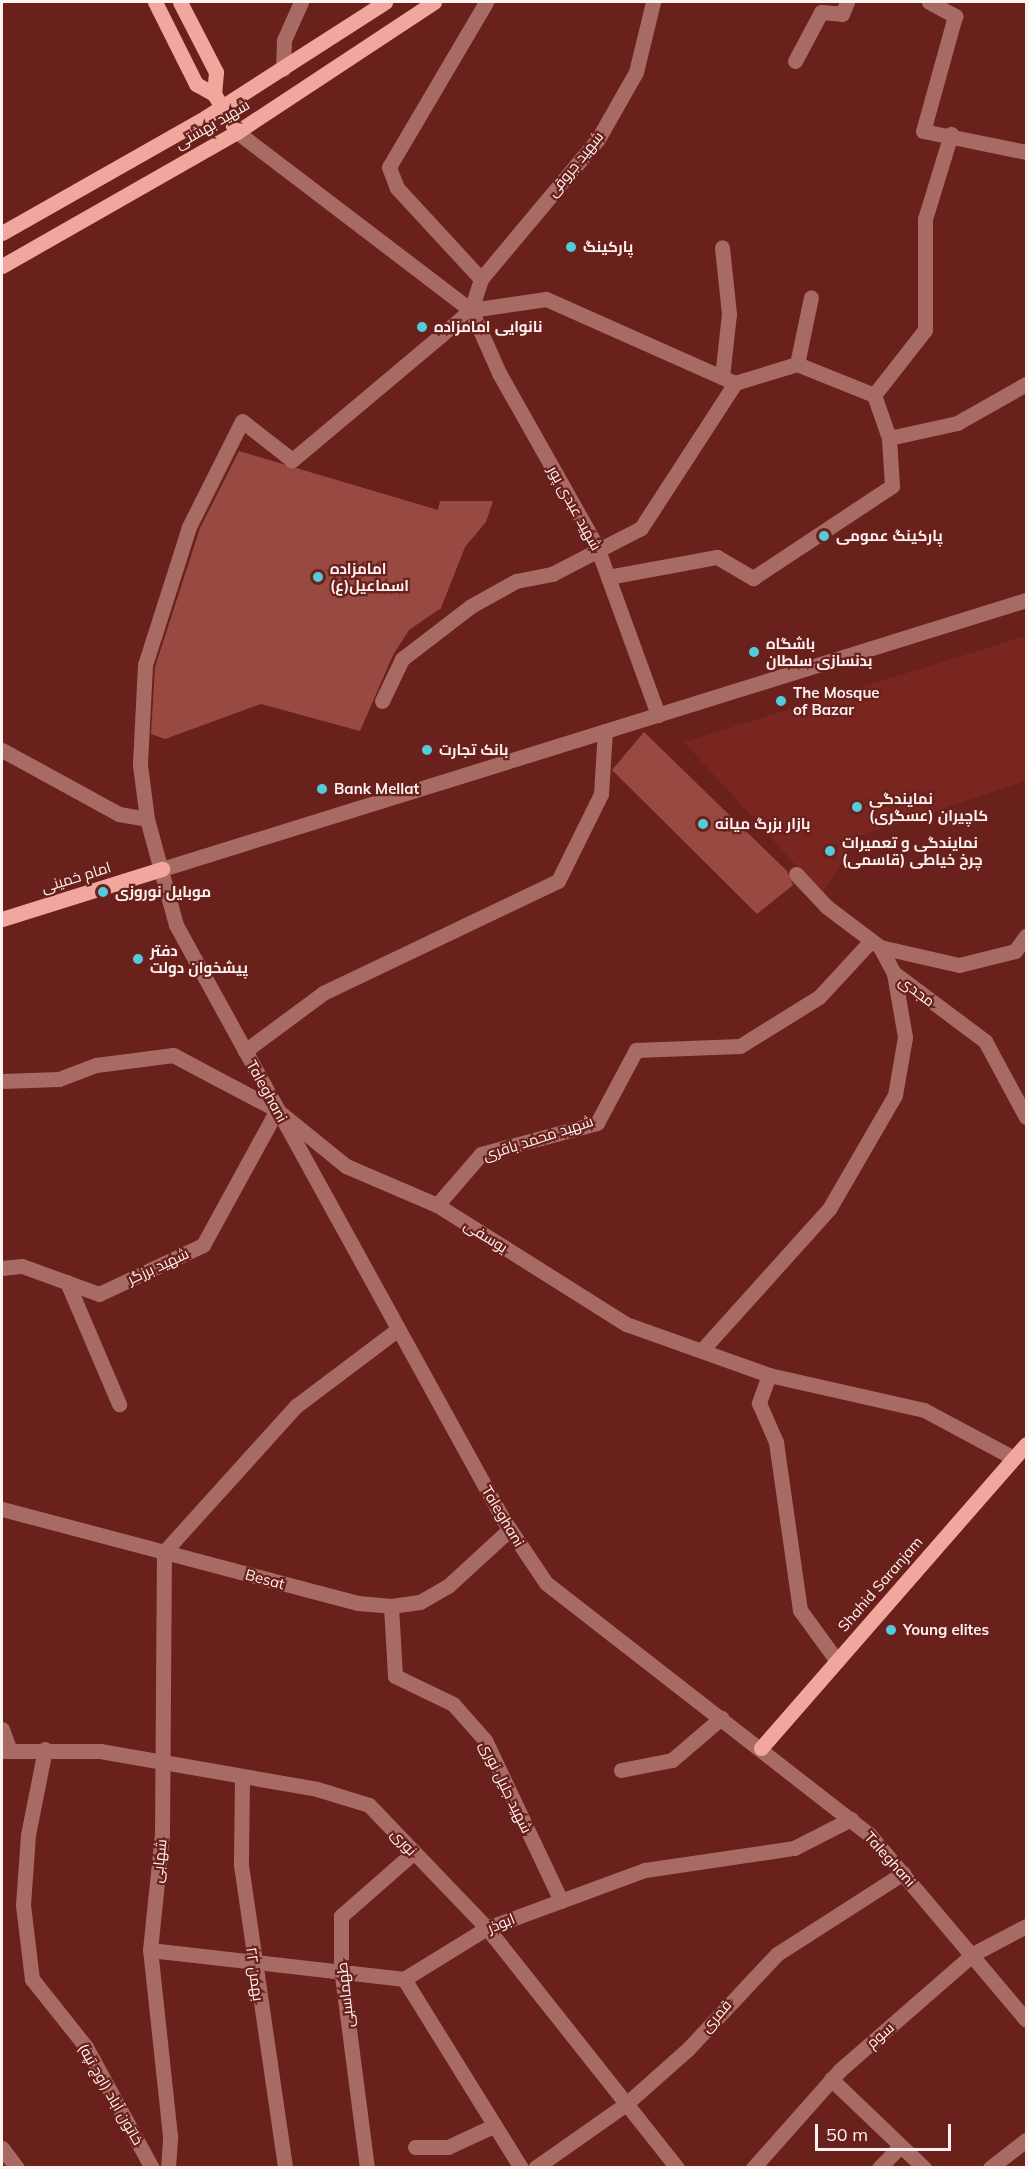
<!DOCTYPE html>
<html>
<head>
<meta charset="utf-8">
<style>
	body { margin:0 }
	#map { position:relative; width:1028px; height:2169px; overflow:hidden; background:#6a201b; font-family:Mulish,Cairo,sans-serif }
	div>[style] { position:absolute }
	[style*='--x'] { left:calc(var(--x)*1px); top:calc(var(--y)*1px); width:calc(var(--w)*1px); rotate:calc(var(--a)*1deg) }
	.built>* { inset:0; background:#792620 }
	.building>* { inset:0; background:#984a42 }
	.minor>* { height:15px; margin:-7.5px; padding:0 7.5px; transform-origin:7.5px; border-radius:7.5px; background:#a86b64 }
	.major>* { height:15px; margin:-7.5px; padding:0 7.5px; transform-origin:7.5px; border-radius:7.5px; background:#f1a79e }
	.dots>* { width:16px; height:16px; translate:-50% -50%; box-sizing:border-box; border:3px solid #6a201b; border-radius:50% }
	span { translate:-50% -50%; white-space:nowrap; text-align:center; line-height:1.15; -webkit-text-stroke:4.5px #6a201b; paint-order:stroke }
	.street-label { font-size:15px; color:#fcf2f1 }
	.poi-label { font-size:15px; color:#fcf2f1; font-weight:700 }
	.left { translate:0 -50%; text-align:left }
	.frame { position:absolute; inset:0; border:3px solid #fcf2f1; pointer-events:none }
	.scale { position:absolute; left:815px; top:2124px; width:136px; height:27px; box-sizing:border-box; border:3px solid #fcf2f1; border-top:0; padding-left:8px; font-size:18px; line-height:21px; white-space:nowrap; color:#fcf2f1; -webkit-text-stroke:4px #6a201b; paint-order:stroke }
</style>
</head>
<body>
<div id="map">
	<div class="built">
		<div style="clip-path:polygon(1026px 636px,1026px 781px,859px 836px,822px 894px,684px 742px)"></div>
	</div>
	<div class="building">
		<div style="clip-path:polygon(239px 451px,438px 510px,440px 501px,493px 501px,486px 522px,465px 547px,441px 608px,409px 630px,393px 655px,360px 731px,261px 704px,165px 739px,151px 734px,155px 667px,200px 528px)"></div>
		<div style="clip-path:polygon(644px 732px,787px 871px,793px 885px,757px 914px,612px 770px)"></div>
	</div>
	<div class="minor">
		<div style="--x:929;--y:2;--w:30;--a:28"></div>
		<div style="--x:955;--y:16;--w:119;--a:105.5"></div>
		<div style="--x:923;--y:131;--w:105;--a:11.5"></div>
		<div style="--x:795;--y:61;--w:55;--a:-62"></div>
		<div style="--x:821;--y:12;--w:21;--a:5"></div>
		<div style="--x:842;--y:14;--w:13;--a:-67"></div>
		<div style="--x:283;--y:69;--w:29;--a:-88"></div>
		<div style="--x:284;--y:40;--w:42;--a:-65.9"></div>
		<div style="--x:237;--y:132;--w:294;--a:37.3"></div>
		<div style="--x:471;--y:310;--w:69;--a:66"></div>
		<div style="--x:499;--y:373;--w:200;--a:60.6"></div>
		<div style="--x:597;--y:547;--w:179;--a:70"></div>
		<div style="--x:481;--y:279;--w:124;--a:-132.7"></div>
		<div style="--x:397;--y:188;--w:22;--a:-111"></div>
		<div style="--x:389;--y:167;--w:191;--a:-59.5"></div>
		<div style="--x:471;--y:310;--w:33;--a:-72"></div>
		<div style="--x:481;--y:279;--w:182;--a:-50.1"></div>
		<div style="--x:598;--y:139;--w:77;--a:-60.4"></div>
		<div style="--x:636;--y:72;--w:72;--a:-76.3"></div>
		<div style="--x:797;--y:364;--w:68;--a:-78.2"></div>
		<div style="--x:722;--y:377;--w:63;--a:-83.7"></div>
		<div style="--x:729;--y:314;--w:67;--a:-96"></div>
		<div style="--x:874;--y:395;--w:83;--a:-51.9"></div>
		<div style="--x:925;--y:330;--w:111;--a:-90"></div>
		<div style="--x:925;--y:219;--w:89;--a:-73"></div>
		<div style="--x:889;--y:438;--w:70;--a:-12.4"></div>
		<div style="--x:957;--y:423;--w:79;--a:-29.5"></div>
		<div style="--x:608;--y:577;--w:111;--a:-10.4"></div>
		<div style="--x:717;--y:557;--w:42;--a:30.3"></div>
		<div style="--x:753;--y:578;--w:167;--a:-33.5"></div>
		<div style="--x:892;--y:486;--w:48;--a:-93.6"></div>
		<div style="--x:889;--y:438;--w:46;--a:-109.2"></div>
		<div style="--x:874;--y:395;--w:83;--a:-158.1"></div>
		<div style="--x:797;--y:364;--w:65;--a:163"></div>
		<div style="--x:735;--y:383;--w:207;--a:-156"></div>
		<div style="--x:546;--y:299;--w:76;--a:171.7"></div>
		<div style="--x:471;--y:310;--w:234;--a:140"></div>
		<div style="--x:292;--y:460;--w:63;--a:-142"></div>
		<div style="--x:242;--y:421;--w:119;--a:116.6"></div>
		<div style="--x:189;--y:527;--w:145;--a:107.7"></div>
		<div style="--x:145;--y:665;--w:100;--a:92.9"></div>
		<div style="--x:140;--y:765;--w:54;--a:82.6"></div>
		<div style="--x:147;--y:819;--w:110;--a:74.7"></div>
		<div style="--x:176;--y:925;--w:678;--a:61.17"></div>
		<div style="--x:503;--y:1519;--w:77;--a:56.1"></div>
		<div style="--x:546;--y:1583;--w:409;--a:37.9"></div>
		<div style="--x:869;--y:1834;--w:243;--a:49.8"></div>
		<div style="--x:382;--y:701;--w:47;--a:-64.5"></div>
		<div style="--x:402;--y:659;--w:87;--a:-37.5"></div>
		<div style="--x:471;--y:606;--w:51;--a:-29.1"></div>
		<div style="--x:516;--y:581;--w:37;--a:-11"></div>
		<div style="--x:552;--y:574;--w:100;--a:-27.3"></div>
		<div style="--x:641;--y:528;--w:173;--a:-57"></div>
		<div style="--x:2;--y:750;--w:133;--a:28.7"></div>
		<div style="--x:119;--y:814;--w:28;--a:10"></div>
		<div style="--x:162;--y:869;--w:905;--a:-17.29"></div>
		<div style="--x:796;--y:874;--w:45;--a:46.8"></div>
		<div style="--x:827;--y:907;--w:66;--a:37"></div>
		<div style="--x:880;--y:947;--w:30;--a:62"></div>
		<div style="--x:894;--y:973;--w:114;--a:36.8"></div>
		<div style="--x:985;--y:1041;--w:86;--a:61.7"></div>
		<div style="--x:880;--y:947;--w:81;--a:12.8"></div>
		<div style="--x:959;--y:965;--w:58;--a:-14"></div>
		<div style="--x:1015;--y:951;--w:19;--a:-54"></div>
		<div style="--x:245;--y:1051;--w:97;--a:-36.6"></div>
		<div style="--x:323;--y:993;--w:260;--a:-25.5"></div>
		<div style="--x:558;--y:881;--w:97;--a:-63.7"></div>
		<div style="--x:601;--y:794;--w:63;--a:-86.4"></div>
		<div style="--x:2;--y:1081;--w:57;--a:-2"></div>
		<div style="--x:59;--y:1079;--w:40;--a:-21"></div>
		<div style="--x:96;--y:1065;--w:78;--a:-7.4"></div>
		<div style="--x:173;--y:1055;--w:118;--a:27.9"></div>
		<div style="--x:277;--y:1110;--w:89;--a:39.1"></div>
		<div style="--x:346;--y:1166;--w:99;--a:23.2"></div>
		<div style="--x:437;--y:1205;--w:223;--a:32.2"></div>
		<div style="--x:626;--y:1324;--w:152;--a:19.6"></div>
		<div style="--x:769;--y:1375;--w:159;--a:12.7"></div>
		<div style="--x:924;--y:1410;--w:102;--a:28.1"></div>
		<div style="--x:437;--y:1205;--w:67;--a:-49.2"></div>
		<div style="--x:481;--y:1154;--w:120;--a:-15"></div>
		<div style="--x:597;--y:1123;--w:83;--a:-61.9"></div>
		<div style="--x:636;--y:1050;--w:104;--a:-2.2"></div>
		<div style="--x:740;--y:1046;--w:93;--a:-31.8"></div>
		<div style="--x:819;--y:997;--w:75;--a:-47.2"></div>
		<div style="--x:2;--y:1268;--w:20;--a:-6"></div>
		<div style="--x:22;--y:1266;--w:82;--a:20"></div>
		<div style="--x:99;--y:1294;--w:115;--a:-25.2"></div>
		<div style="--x:203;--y:1245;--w:154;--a:-61.3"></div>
		<div style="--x:67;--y:1282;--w:133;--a:66.9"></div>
		<div style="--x:702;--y:1350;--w:190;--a:-48"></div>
		<div style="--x:829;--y:1209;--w:132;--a:-59.9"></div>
		<div style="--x:895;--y:1095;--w:59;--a:-80.2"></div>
		<div style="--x:905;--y:1037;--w:65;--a:-99.8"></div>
		<div style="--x:769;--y:1375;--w:30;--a:110"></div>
		<div style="--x:759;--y:1403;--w:43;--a:66.4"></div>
		<div style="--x:776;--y:1442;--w:170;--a:81.9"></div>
		<div style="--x:800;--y:1610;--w:63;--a:54"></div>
		<div style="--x:2;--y:1509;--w:368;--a:14.8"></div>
		<div style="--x:358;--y:1603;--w:33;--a:5"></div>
		<div style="--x:391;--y:1606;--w:29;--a:-8"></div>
		<div style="--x:420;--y:1602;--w:32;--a:-30"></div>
		<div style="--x:448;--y:1586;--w:83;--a:-42.6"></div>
		<div style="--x:391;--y:1606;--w:70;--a:86.7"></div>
		<div style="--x:395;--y:1676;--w:64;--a:25.8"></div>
		<div style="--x:453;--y:1704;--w:48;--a:48.4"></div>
		<div style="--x:485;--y:1740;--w:178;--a:64.7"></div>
		<div style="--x:2;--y:1729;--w:20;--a:70"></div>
		<div style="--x:45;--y:1749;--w:88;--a:101.2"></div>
		<div style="--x:28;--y:1835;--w:70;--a:94.1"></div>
		<div style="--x:23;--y:1905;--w:75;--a:83.1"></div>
		<div style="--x:32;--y:1979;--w:87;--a:51.5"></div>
		<div style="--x:86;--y:2047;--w:138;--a:61.4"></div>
		<div style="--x:2;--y:1751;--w:98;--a:0"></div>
		<div style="--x:100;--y:1751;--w:220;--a:9.9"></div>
		<div style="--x:317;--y:1789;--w:54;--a:17.1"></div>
		<div style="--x:369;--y:1805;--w:170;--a:46.2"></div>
		<div style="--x:487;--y:1928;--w:306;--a:51.6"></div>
		<div style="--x:621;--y:1770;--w:52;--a:-11.1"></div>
		<div style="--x:672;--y:1760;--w:65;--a:-40.6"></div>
		<div style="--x:242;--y:1779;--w:86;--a:90.7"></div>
		<div style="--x:241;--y:1865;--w:306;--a:81.7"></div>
		<div style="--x:150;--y:1950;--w:256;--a:6.5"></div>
		<div style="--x:404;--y:1979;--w:97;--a:-31.6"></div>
		<div style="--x:487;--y:1928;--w:168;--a:-20.2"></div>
		<div style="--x:645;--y:1870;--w:151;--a:-8.4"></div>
		<div style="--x:794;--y:1848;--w:64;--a:-27"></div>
		<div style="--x:404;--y:1979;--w:222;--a:58.2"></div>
		<div style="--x:831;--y:2079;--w:129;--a:43.7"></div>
		<div style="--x:415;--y:2147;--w:33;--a:0"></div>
		<div style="--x:448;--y:2147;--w:50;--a:-25"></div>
		<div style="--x:2;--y:2148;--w:25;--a:53"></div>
		<div style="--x:168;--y:2168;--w:32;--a:-86"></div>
		<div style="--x:170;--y:2136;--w:187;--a:-96.1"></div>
		<div style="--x:150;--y:1950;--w:117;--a:-84.1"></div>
		<div style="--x:162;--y:1834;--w:282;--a:-89.6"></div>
		<div style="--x:164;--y:1552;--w:197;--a:-47.9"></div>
		<div style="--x:296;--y:1406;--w:128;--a:-37"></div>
		<div style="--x:367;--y:2168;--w:201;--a:-97.4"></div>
		<div style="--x:341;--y:1969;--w:53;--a:-90"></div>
		<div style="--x:341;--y:1916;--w:96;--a:-41.2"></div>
		<div style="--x:535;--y:2168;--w:111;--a:-35.1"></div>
		<div style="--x:626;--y:2104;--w:83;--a:-41.6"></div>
		<div style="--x:688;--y:2049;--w:130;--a:-46.9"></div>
		<div style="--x:777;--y:1954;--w:150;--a:-32.7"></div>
		<div style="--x:753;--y:2168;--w:131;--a:-48.4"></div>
		<div style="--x:840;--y:2070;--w:176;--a:-41.1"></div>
		<div style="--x:973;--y:1954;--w:60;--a:-27.8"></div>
		<div style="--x:879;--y:2168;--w:30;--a:-46"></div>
		<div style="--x:990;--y:2168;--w:46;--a:-37.9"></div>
	</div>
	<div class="major">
		<div style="--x:155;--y:2;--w:92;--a:63.4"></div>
		<div style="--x:196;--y:84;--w:21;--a:29"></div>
		<div style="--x:214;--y:94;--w:44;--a:58.8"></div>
		<div style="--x:180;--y:2;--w:79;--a:62.8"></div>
		<div style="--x:216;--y:72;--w:22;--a:95"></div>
		<div style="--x:2;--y:233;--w:235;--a:-29.6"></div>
		<div style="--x:206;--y:117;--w:213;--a:-32.7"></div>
		<div style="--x:2;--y:266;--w:271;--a:-29.7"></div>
		<div style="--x:237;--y:132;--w:236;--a:-33.4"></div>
		<div style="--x:2;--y:919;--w:168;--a:-17.4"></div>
		<div style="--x:761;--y:1748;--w:403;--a:-48.9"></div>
	</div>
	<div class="dots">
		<div style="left:571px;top:247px;background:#53cbdb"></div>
		<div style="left:422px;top:327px;background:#53cbdb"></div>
		<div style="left:824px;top:536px;background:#53cbdb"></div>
		<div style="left:318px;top:577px;background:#53cbdb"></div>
		<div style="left:754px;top:652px;background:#53cbdb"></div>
		<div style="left:781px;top:701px;background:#53cbdb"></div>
		<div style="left:427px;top:750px;background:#53cbdb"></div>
		<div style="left:322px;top:789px;background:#53cbdb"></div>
		<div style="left:857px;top:807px;background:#53cbdb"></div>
		<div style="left:703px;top:824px;background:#53cbdb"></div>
		<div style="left:830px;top:851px;background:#53cbdb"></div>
		<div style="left:103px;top:892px;background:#53cbdb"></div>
		<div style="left:138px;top:959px;background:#53cbdb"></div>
		<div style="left:891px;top:1630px;background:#53cbdb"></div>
	</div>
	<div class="street-label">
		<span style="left:212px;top:124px;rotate:-30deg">شهید بهشتی</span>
		<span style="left:575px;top:164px;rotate:-51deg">شهید جروقی</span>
		<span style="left:575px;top:508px;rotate:61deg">شهید عبدی پور</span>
		<span style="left:76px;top:877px;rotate:-17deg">امام خمینی</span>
		<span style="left:917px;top:991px;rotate:37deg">مجدی</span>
		<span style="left:267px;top:1091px;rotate:61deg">Taleghani</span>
		<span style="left:538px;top:1138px;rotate:-18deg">شهید محمد باقری</span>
		<span style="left:486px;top:1236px;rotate:32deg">یوسفی</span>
		<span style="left:158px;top:1266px;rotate:-25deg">شهید برزگر</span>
		<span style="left:503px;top:1516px;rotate:59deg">Taleghani</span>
		<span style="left:265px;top:1579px;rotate:15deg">Besat</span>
		<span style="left:880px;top:1584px;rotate:-49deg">Shahid Saranjam</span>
		<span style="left:506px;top:1787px;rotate:64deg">شهید جلیل نوری</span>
		<span style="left:404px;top:1842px;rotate:48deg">نوری</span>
		<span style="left:890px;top:1859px;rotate:48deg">Taleghani</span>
		<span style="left:159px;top:1861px;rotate:-84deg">شهابی</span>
		<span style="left:501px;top:1923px;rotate:-22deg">ابوذر</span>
		<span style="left:255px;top:1974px;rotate:82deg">۲۲ بهمن</span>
		<span style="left:345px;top:1995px;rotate:-96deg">طهماسبی</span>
		<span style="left:716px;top:2016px;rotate:-49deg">قمری</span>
		<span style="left:880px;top:2035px;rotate:-41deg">سوم</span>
		<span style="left:111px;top:2094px;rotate:60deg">خاتون آباد (اوچ تپه)</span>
	</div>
	<div class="poi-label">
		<span class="left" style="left:583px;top:247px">پارکینگ</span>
		<span class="left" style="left:434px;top:327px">نانوایی امامزاده</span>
		<span class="left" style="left:836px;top:536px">پارکینگ عمومی</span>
		<span class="left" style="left:330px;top:577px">امامزاده<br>اسماعیل(ع)</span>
		<span class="left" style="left:766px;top:652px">باشگاه<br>بدنسازی سلطان</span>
		<span class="left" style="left:793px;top:701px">The Mosque<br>of Bazar</span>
		<span class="left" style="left:439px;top:750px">بانک تجارت</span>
		<span class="left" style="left:334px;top:789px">Bank Mellat</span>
		<span class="left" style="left:869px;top:807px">نمایندگی<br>کاچیران (عسگری)</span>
		<span class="left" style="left:715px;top:824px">بازار بزرگ میانه</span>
		<span class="left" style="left:842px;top:851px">نمایندگی و تعمیرات<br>چرخ خیاطی (قاسمی)</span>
		<span class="left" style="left:115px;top:892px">موبایل نوروزی</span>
		<span class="left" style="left:150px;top:959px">دفتر<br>پیشخوان دولت</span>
		<span class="left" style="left:903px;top:1630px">Young elites</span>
	</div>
	<div class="frame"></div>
	<div class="scale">50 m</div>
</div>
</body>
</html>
